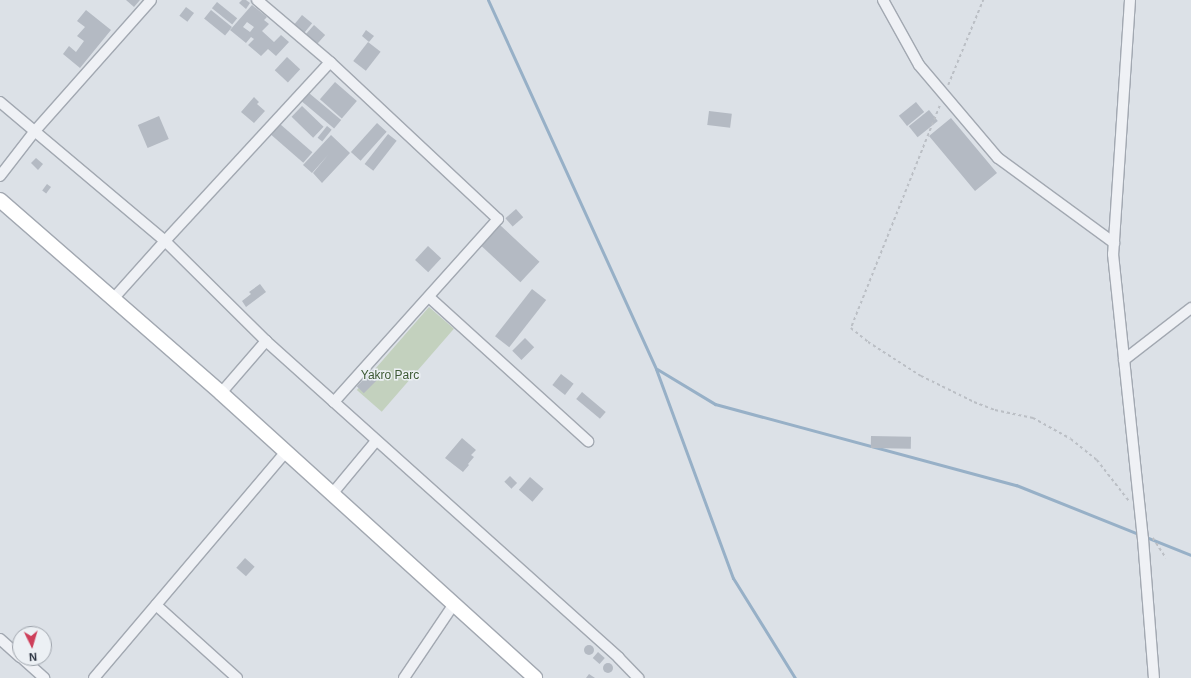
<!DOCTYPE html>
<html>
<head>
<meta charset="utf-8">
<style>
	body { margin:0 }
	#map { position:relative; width:1191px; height:678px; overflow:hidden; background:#dce1e7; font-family:Arial,sans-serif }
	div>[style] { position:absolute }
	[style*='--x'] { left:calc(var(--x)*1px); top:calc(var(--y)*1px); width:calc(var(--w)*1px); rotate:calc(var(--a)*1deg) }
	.green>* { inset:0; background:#c3d1be; transform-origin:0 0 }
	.stream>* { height:3px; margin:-1.5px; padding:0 1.5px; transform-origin:1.5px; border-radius:1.5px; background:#97b0c7 }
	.building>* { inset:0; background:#b4bac3; transform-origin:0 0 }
	.round { border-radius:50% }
	.path>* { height:1.5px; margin-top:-0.75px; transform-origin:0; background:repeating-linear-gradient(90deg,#bbbfc5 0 3px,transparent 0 6px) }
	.roads { filter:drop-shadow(1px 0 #a2a8b1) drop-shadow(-1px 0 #a2a8b1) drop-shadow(0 1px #a2a8b1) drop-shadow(0 -1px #a2a8b1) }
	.minor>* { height:10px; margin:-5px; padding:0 5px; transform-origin:5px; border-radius:5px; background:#eff1f5 }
	.highway>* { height:14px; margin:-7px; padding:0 7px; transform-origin:7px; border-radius:7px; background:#fff }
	span { translate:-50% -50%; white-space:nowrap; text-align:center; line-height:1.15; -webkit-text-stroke:3px #ecf0f4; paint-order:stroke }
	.park-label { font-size:12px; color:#3c5933 }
	.north { position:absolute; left:12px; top:626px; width:40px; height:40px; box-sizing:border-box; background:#ecf0f4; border:1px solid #9da3ab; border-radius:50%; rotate:175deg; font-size:11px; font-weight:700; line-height:16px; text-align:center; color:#262f3d }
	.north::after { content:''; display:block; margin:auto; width:14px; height:18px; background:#ce3f5a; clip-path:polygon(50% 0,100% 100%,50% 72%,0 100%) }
</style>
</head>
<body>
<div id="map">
	<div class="green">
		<div style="left:429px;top:307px;width:33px;height:110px;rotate:41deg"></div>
	</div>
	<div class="stream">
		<div style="--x:488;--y:0;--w:405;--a:65.5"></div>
		<div style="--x:656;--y:369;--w:223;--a:69.8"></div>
		<div style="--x:733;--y:578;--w:118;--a:58.2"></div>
		<div style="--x:657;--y:369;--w:68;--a:31.1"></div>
		<div style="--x:715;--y:404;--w:312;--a:15.1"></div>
		<div style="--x:1016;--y:485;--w:188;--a:21.8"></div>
	</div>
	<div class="building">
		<div style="clip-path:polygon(126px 0,140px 0,134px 7px)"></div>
		<div style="clip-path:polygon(242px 0,246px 0,250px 3px,246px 9px,239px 3px)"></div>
		<div style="left:217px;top:2px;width:26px;height:8px;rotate:39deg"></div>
		<div style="clip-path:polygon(evenodd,252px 5px,267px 17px,264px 20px,269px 24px,262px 31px,274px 42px,269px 47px,281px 35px,289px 42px,276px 56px,268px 49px,261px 56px,248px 45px,254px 39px,251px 37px,246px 43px,230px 30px,252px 5px,247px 22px,254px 27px,250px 32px,243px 27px,247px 22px)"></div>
		<div style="left:186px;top:7px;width:10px;height:11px;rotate:37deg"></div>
		<div style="clip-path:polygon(86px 10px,111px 30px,80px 68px,63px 54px,69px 46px,76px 52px,84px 41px,77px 36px,85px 27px,77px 21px)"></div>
		<div style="left:211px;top:10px;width:27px;height:11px;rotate:39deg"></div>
		<div style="left:302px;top:15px;width:13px;height:12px;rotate:39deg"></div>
		<div style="left:314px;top:25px;width:15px;height:12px;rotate:42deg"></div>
		<div style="clip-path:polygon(366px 30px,374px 36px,369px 42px,362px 36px)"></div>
		<div style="left:368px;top:42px;width:16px;height:24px;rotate:38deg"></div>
		<div style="left:287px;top:57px;width:18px;height:18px;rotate:43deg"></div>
		<div style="left:335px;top:82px;width:29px;height:23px;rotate:41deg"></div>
		<div style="left:309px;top:93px;width:42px;height:11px;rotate:40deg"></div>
		<div style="clip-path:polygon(254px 97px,259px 102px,257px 104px,265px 111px,254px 123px,241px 112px)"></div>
		<div style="left:916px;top:102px;width:13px;height:22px;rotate:51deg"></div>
		<div style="left:302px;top:106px;width:30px;height:15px;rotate:44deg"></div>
		<div style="left:929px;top:110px;width:14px;height:26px;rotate:51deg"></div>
		<div style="left:709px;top:111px;width:23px;height:14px;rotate:7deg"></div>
		<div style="left:159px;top:116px;width:25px;height:23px;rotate:67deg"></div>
		<div style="clip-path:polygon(951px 118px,997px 173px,975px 191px,960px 173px,970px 165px,960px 173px,929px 136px)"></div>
		<div style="left:377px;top:123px;width:13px;height:39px;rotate:42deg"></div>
		<div style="left:280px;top:124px;width:43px;height:14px;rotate:41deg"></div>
		<div style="left:327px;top:126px;width:6px;height:15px;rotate:39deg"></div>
		<div style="left:388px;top:134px;width:11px;height:38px;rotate:38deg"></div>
		<div style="clip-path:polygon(331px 135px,350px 153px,322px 183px,313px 173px,328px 155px,312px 173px,303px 165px)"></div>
		<div style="clip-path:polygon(36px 158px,43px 164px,38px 170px,31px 163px)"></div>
		<div style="left:47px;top:184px;width:5px;height:8px;rotate:37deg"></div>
		<div style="left:516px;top:209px;width:11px;height:14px;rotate:49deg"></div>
		<div style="left:500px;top:225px;width:54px;height:28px;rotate:43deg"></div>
		<div style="left:428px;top:246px;width:18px;height:19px;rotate:43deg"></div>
		<div style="clip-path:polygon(260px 284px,266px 292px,246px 307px,242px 301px,251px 294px,249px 292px)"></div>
		<div style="left:532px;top:289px;width:18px;height:60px;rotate:38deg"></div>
		<div style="left:525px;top:338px;width:13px;height:18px;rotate:45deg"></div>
		<div style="left:373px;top:370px;width:10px;height:23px;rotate:45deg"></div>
		<div style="left:561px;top:374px;width:16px;height:14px;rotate:38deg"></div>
		<div style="left:582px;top:392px;width:31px;height:9px;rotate:40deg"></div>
		<div style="left:871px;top:436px;width:40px;height:12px;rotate:1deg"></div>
		<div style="clip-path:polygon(462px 438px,476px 450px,471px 455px,474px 457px,468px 464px,469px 465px,463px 472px,445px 458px)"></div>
		<div style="left:510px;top:476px;width:10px;height:8px;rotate:45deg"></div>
		<div style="left:530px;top:477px;width:18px;height:17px;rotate:41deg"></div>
		<div style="left:245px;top:558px;width:13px;height:13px;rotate:42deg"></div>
		<div class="round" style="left:584px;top:645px;width:10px;height:10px"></div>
		<div style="left:598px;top:652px;width:9px;height:8px;rotate:41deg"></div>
		<div class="round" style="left:603px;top:663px;width:10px;height:10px"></div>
		<div style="clip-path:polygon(589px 674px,595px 678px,586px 678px)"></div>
	</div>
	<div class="path">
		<div style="--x:948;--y:85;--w:92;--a:-67.6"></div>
		<div style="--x:940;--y:106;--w:239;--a:111.8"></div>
		<div style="--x:851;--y:328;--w:22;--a:39"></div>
		<div style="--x:868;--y:342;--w:63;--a:32.7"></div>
		<div style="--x:921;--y:376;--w:59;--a:26.1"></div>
		<div style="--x:974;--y:402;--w:22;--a:21"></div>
		<div style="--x:995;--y:410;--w:39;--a:12"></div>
		<div style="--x:1033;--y:418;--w:43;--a:28.9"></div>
		<div style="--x:1071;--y:439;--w:33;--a:39"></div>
		<div style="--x:1097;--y:460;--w:52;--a:52"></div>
		<div style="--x:1153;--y:538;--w:24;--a:57"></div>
	</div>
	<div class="roads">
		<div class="minor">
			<div style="--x:257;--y:0;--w:96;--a:40.3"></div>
			<div style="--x:330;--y:62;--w:230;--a:43.1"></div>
			<div style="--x:498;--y:219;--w:246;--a:131.9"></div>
			<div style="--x:883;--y:0;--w:74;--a:61"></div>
			<div style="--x:919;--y:65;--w:122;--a:49.7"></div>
			<div style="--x:998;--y:158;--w:144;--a:36.2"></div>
			<div style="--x:1130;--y:0;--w:255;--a:93.8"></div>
			<div style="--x:1113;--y:254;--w:287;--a:84"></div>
			<div style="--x:1143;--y:539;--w:139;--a:85.5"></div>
			<div style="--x:0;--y:102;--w:216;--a:40.1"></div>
			<div style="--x:165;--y:241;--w:142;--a:44.7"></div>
			<div style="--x:266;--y:341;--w:474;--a:41.9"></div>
			<div style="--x:619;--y:658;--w:28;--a:46"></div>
			<div style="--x:0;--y:176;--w:56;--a:-52.3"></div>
			<div style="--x:34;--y:132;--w:176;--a:-48.4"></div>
			<div style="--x:429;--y:297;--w:215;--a:42.2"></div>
			<div style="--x:113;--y:299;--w:78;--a:-48.1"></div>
			<div style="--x:165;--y:241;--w:243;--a:-47.3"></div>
			<div style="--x:1124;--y:360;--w:85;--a:-37.8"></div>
			<div style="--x:221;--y:393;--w:69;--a:-49.1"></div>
			<div style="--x:332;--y:494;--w:69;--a:-50.3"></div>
			<div style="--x:156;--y:605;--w:109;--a:42"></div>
			<div style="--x:0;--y:639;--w:27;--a:42"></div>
			<div style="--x:22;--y:658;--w:30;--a:42"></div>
			<div style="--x:94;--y:678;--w:297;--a:-49.7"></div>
			<div style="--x:404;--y:678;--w:89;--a:-56"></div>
		</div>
		<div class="highway">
			<div style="--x:0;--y:200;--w:293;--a:41.1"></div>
			<div style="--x:221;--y:393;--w:424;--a:42.2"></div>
		</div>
	</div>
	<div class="park-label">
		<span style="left:390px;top:376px">Yakro Parc</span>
	</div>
	<div class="north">N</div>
</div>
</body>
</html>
